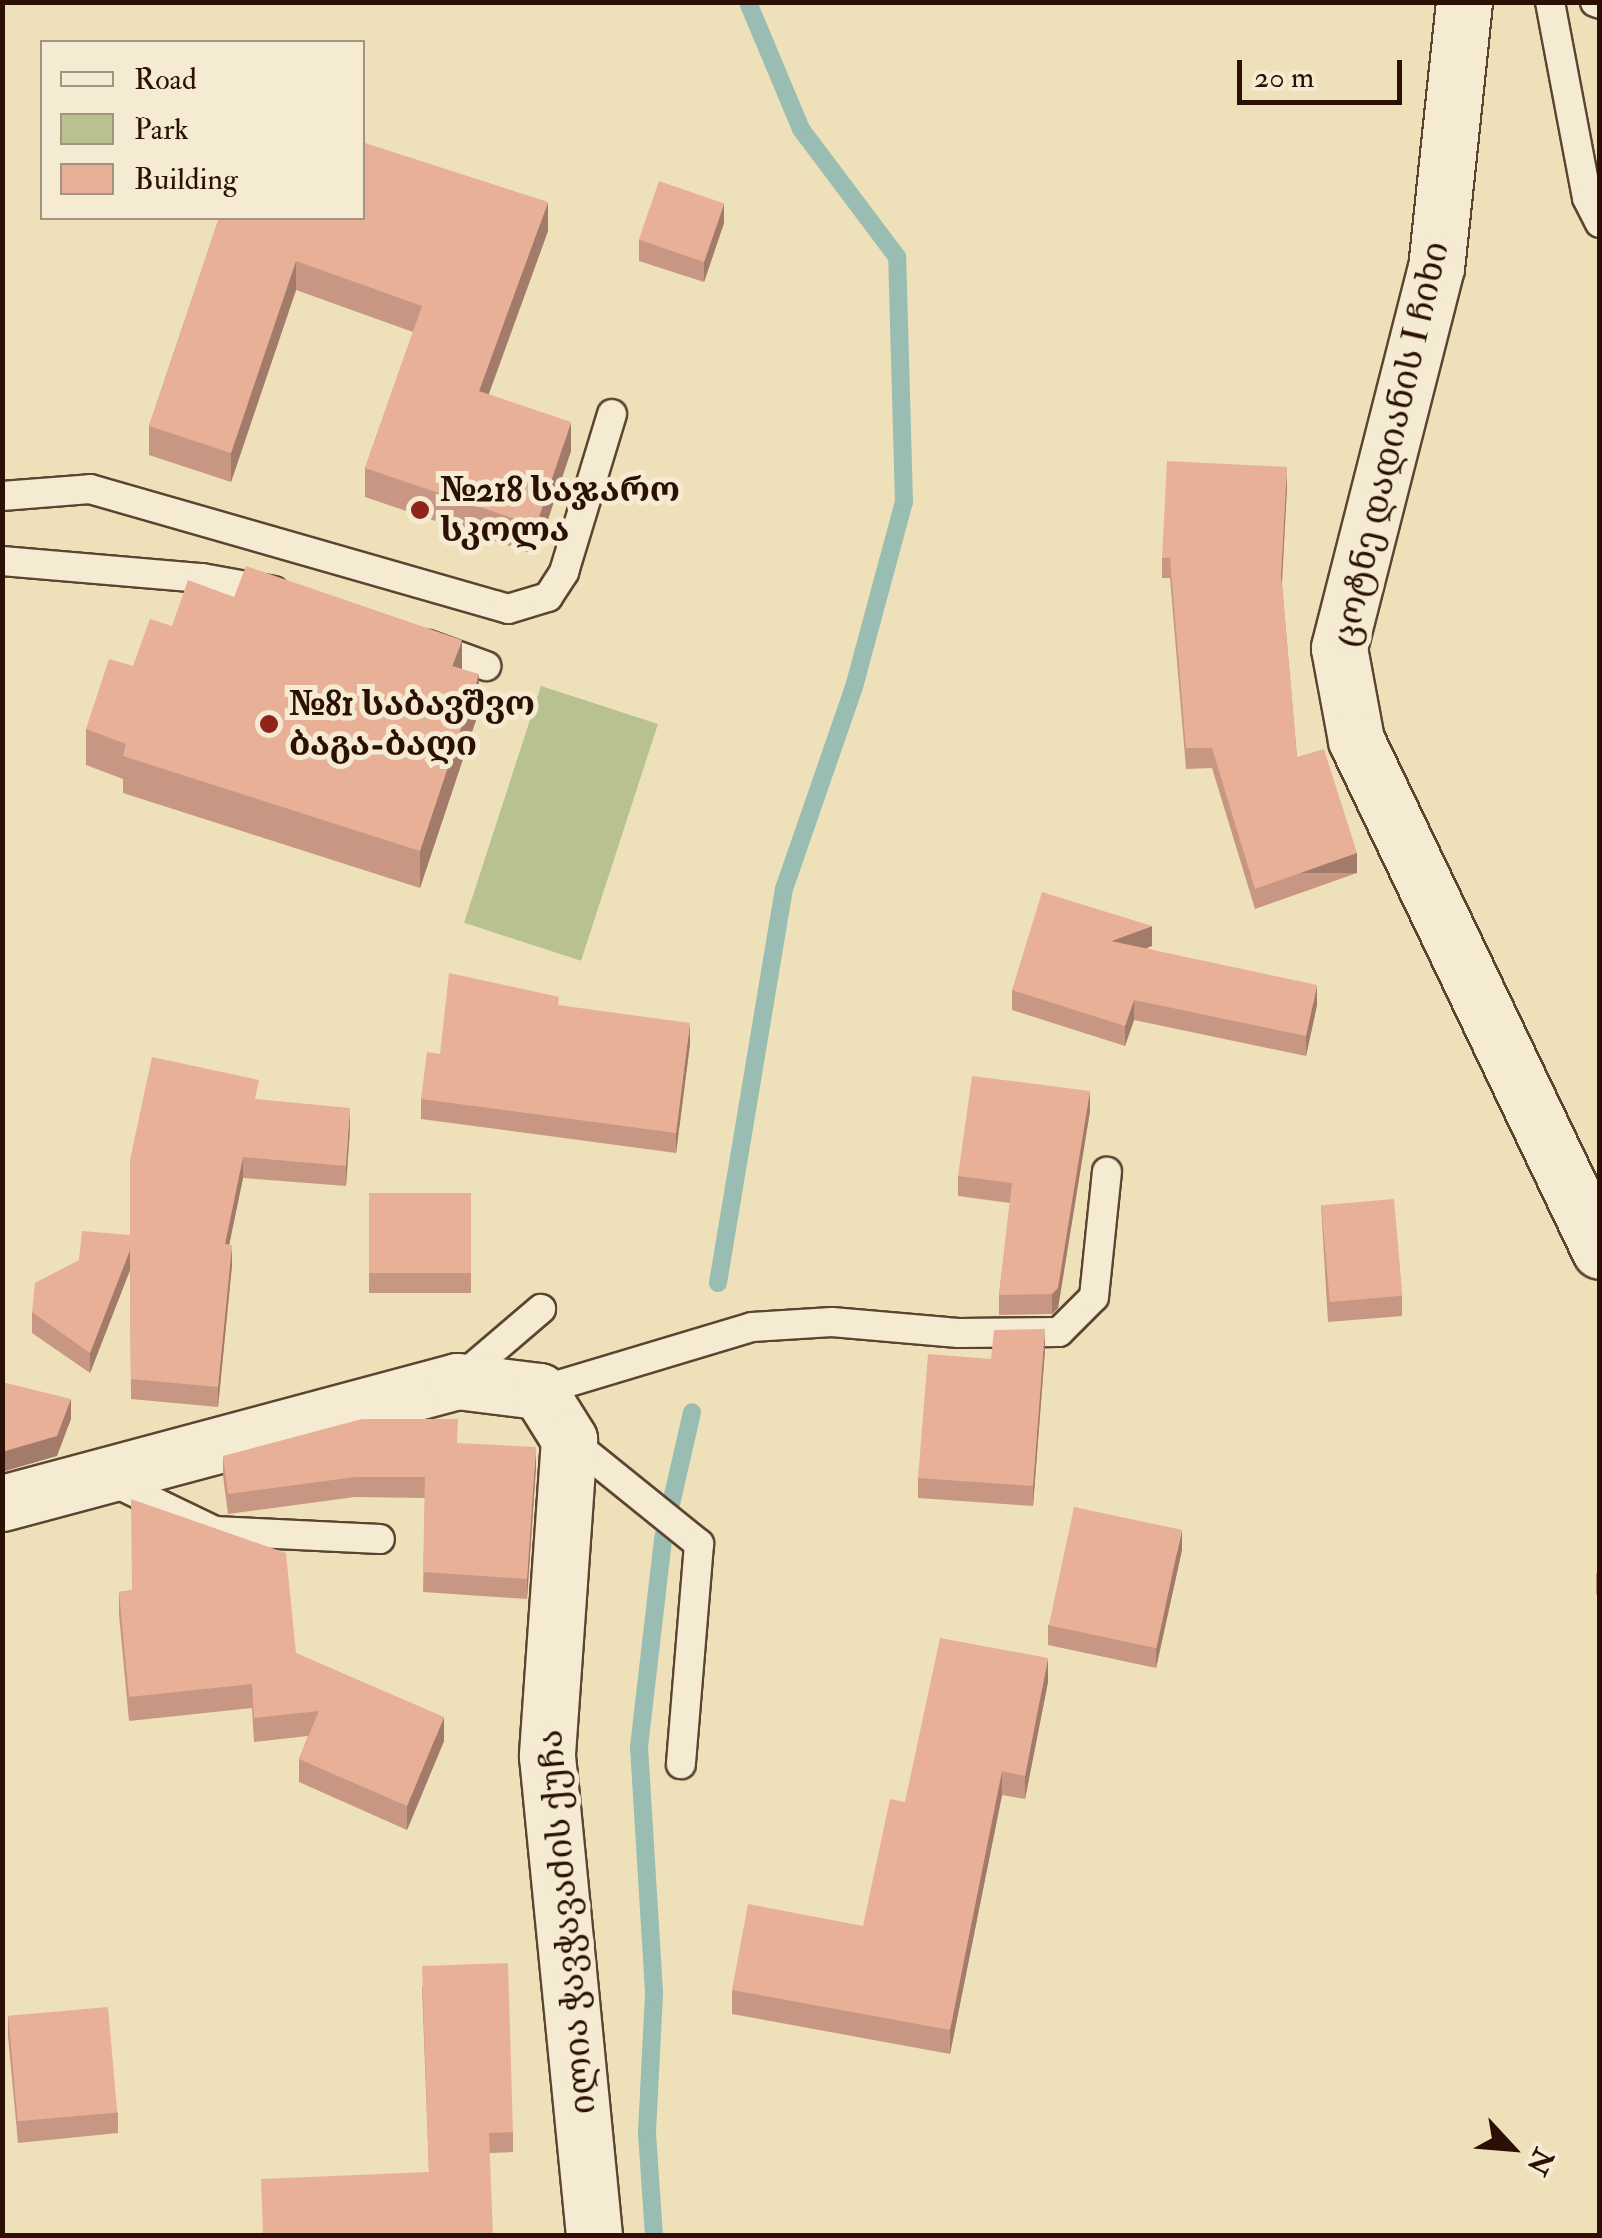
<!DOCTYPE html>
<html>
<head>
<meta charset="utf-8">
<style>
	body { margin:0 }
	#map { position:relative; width:1602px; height:2238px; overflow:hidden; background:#eee0b9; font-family:"IM FELL Double Pica","Noto Serif Georgian",serif }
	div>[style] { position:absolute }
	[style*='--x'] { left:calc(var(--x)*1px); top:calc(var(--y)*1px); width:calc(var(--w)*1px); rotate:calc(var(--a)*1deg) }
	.green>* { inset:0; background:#b8c290; transform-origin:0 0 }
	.stream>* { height:18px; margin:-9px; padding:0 9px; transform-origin:9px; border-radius:9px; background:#99bdb2 }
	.roads { filter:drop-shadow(2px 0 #5c4431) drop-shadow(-2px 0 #5c4431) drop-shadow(0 2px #5c4431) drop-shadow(0 -2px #5c4431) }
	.lane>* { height:28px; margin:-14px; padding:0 14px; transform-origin:14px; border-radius:14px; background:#f4ebd2 }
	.street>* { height:55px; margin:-27.5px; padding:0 27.5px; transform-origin:27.5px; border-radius:27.5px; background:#f4ebd2 }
	.wall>* { inset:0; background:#c89783; transform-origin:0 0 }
	.shaded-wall>* { inset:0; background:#a37b6a; transform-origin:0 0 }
	.building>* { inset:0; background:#e9b098; transform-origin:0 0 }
	.dots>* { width:28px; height:28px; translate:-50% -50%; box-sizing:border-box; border:5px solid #f4ebd2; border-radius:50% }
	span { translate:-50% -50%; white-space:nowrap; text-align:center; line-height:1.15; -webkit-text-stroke:10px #f4ebd2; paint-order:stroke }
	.street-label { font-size:35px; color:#2c1004 }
	.poi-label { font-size:35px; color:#2c1004; font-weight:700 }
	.left { translate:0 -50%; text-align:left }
	.frame { position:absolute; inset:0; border:5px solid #2c1004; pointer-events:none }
	.legend { position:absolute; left:40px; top:40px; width:325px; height:180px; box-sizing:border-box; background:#f4ebd2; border:2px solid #a49380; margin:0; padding:12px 18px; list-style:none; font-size:30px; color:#2c1004 }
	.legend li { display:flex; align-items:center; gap:20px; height:50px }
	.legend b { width:50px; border:2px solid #a49380 }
	.north { position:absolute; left:1462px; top:2098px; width:100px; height:100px; -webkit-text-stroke:8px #f4ebd2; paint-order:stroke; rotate:116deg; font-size:28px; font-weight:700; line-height:40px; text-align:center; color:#2c1004 }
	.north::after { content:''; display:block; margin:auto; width:35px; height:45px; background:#2c1004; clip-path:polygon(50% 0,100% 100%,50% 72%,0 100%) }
	.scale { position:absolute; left:1237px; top:60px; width:165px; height:45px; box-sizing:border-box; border:5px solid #2c1004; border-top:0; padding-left:12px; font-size:30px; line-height:35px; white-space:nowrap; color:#2c1004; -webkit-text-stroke:8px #f4ebd2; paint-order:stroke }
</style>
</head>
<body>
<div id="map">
	<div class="green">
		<div style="left:541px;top:686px;width:123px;height:249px;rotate:18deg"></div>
	</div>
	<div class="stream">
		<div style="--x:718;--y:1283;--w:399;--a:-80.5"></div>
		<div style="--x:784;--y:889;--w:214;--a:-70.9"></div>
		<div style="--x:854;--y:687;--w:192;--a:-74.9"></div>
		<div style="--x:904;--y:502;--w:245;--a:-91.6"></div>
		<div style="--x:897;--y:257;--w:160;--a:-126.9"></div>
		<div style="--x:801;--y:129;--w:138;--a:-112.7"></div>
		<div style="--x:654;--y:2236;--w:104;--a:-93.9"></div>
		<div style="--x:647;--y:2132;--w:140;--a:-87.1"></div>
		<div style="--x:654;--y:1992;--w:245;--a:-93.5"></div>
		<div style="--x:639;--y:1747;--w:209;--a:-83.4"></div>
		<div style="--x:663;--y:1539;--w:130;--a:-77.1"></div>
	</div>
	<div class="roads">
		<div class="lane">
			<div style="--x:1550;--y:2;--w:199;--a:79.3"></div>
			<div style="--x:1587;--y:198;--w:28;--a:63"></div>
			<div style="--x:1595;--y:2;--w:5;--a:22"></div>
			<div style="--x:2;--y:496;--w:88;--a:-4.5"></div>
			<div style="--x:90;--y:489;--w:435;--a:16"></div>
			<div style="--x:508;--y:609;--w:42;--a:-16.7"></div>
			<div style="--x:548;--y:597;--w:30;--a:-57"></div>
			<div style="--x:564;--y:572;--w:165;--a:-73.1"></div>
			<div style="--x:2;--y:561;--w:201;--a:4.9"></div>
			<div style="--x:202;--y:578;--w:73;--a:10.2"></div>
			<div style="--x:428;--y:645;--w:62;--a:19.9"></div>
			<div style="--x:459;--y:1379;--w:108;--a:-40.5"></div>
			<div style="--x:539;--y:1391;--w:222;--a:-16.7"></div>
			<div style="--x:752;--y:1327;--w:80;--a:-3.6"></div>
			<div style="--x:832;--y:1322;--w:127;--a:5"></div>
			<div style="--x:959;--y:1333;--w:100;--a:-0.6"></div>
			<div style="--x:1059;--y:1332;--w:49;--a:-45"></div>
			<div style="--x:1094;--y:1297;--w:126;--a:-84.1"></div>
			<div style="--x:569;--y:1439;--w:167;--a:38.9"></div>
			<div style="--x:699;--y:1544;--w:221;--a:94.7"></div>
			<div style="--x:107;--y:1479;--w:120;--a:25.7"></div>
			<div style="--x:215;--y:1531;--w:165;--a:2.8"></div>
		</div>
		<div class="street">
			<div style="--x:1464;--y:2;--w:266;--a:96"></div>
			<div style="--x:1436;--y:267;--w:393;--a:104.3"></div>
			<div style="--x:1339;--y:648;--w:94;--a:79.5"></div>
			<div style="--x:1356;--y:740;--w:566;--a:64.48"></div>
			<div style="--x:2;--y:1503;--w:471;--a:-15"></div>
			<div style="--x:457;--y:1381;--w:83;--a:7"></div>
			<div style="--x:539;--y:1391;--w:57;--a:58"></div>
			<div style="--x:569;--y:1439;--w:318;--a:94"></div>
			<div style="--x:547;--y:1756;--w:482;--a:84.4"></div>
		</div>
	</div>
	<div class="wall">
		<div style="clip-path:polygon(219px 218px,548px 231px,489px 394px,571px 451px,536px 555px,365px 497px,365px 468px,413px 332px,296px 290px,231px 482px,149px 455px,149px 426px)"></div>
		<div style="clip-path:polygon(724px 223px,704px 282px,639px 261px,639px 240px)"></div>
		<div style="clip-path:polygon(1287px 487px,1282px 584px,1297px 757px,1357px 873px,1255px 909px,1212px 768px,1186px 769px,1170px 578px,1162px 578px,1162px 558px)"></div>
		<div style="clip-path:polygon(234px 597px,462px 669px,479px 711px,420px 888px,123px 793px,123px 779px,86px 765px,86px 729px,133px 666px,172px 626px)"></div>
		<div style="clip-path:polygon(1152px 946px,1146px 948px,1317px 1005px,1306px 1056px,1134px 1020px,1125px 1046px,1012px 1010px,1012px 990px)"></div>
		<div style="clip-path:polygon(559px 1006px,690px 1044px,676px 1153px,421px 1119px,421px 1099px,440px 1054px)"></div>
		<div style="clip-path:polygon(259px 1100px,350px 1128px,346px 1186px,243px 1178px,229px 1245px,232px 1265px,218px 1407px,131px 1399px,130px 1270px,90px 1373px,32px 1333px,32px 1312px,130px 1235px)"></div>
		<div style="clip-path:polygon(1090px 1111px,1058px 1308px,1052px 1314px,999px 1315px,999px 1295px,1010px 1203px,958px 1196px,958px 1176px)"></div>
		<div style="left:471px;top:1193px;width:100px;height:102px;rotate:90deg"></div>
		<div style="clip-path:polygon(1321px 1205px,1402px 1296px,1402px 1316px,1328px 1322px)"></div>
		<div style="clip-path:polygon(1045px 1350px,1033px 1506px,918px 1498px,918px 1478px)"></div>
		<div style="clip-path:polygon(458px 1443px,536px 1467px,527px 1599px,423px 1592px,425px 1498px,355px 1497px,228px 1514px,223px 1476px,223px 1456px)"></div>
		<div style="clip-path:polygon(1182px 1550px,1156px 1668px,1048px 1645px,1048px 1625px)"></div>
		<div style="clip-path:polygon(1600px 1571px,1600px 1605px,1596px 1593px,1596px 1573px)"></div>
		<div style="clip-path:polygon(132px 1590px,296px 1653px,444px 1741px,407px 1830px,299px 1782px,299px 1759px,308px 1736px,254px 1742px,252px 1708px,129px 1721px,119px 1615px,119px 1592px)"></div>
		<div style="clip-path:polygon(1048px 1682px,1025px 1799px,1002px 1795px,950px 2054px,732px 2014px,732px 1990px,863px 1926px)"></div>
		<div style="clip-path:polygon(422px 1986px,513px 2132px,513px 2152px,490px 2153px,429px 2172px)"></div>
		<div style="clip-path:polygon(8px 2016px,118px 2113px,118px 2133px,18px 2143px,8px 2036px)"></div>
	</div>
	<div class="shaded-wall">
		<div style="clip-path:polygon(548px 202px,548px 231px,479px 420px,479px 391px)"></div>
		<div style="clip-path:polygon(724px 203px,724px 223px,704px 282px,704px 262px)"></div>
		<div style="clip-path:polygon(296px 261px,296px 290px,231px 482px,231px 453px)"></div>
		<div style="clip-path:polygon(571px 422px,571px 451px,536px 555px,536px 526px)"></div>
		<div style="clip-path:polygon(1287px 467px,1287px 487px,1281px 596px,1281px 576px)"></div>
		<div style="clip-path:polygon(462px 640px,462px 676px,452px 666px)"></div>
		<div style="clip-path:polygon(479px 674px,479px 711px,420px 888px,420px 851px)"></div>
		<div style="left:1357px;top:853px;width:20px;height:108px;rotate:90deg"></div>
		<div style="clip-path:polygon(1152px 926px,1152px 946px,1111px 961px,1111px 941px)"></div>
		<div style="clip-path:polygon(1317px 985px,1317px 1005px,1306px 1056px,1306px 1036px)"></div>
		<div style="clip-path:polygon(1134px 1000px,1134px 1020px,1125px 1046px,1125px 1026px)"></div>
		<div style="clip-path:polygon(690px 1023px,690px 1044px,676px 1153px,676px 1133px)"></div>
		<div style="clip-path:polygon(1090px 1091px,1090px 1111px,1058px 1308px,1052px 1314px,1052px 1294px)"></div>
		<div style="clip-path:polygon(350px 1108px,350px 1128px,346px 1186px,346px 1166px)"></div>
		<div style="clip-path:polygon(243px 1157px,243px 1178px,225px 1265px,225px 1244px)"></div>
		<div style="clip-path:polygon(232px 1245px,232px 1265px,218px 1407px,218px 1387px)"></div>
		<div style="clip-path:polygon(130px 1250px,130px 1270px,90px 1373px,90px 1353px)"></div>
		<div style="clip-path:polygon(1045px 1329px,1045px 1350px,1033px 1506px,1033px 1486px)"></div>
		<div style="clip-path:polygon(71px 1399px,71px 1419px,57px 1456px,2px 1472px,2px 1452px)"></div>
		<div style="clip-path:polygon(536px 1447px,536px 1467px,527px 1599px,527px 1579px)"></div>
		<div style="clip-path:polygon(1182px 1530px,1182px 1550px,1156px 1668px,1156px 1648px)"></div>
		<div style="clip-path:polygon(1048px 1658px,1048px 1682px,1025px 1799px,1025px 1776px)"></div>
		<div style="clip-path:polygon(444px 1717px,444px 1741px,407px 1830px,407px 1806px)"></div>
		<div style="clip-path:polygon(1002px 1771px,1002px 1795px,950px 2054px,950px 2030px)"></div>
	</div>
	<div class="building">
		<div style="clip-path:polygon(362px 142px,548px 202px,479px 391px,571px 422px,536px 526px,365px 468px,422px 306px,296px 261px,231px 453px,149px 426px,219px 218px,362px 218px)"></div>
		<div style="left:659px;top:181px;width:69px;height:62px;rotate:19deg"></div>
		<div style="clip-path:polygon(1167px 461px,1287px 467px,1281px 576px,1297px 757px,1324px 749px,1357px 853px,1255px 889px,1212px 748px,1186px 748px,1170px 558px,1162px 558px)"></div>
		<div style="clip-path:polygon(246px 566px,462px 640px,452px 666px,479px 674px,420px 851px,123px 756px,126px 744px,86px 729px,109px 659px,133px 666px,150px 619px,172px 626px,188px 580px,234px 597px)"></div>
		<div style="clip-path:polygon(1042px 892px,1152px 926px,1111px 941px,1317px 985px,1306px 1036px,1134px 1000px,1125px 1026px,1012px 990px)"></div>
		<div style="clip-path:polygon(449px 973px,559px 997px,558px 1005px,690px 1023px,676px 1133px,421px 1099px,427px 1052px,440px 1054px)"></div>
		<div style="clip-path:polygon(152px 1057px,259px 1080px,255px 1099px,350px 1108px,346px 1166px,243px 1157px,225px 1244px,232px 1245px,218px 1387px,131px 1379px,130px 1250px,90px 1353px,32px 1312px,35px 1283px,79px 1260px,82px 1231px,130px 1235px,130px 1160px)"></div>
		<div style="clip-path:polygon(972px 1076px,1090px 1091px,1058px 1288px,1052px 1294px,999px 1295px,1012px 1183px,958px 1176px)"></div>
		<div style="left:471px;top:1193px;width:80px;height:102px;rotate:90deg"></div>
		<div style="left:1394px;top:1199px;width:97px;height:73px;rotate:85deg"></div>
		<div style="clip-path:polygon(1045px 1329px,1033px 1486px,918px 1478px,928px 1354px,991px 1359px,994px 1330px)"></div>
		<div style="clip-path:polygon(2px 1382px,71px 1399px,57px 1436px,2px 1452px)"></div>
		<div style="clip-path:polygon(362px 1419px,458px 1419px,457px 1443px,536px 1447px,527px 1579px,423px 1572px,425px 1477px,355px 1477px,228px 1494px,223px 1456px)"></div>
		<div style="clip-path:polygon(131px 1499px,286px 1553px,296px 1653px,444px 1717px,407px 1806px,299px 1759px,319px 1711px,254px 1718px,252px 1684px,129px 1697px,119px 1592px,132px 1590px)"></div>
		<div style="left:1074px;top:1507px;width:110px;height:121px;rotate:12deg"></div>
		<div style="clip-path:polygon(940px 1638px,1048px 1658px,1025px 1776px,1002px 1771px,950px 2030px,732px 1990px,748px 1904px,863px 1926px,890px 1799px,905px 1802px)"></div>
		<div style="clip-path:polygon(508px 1963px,513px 2132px,489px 2133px,493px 2236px,263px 2236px,261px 2179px,429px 2172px,422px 1966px)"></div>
		<div style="left:108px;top:2007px;width:106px;height:100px;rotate:85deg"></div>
	</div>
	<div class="dots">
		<div style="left:420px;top:510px;background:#8f2418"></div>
		<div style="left:269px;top:724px;background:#8f2418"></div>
	</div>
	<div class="street-label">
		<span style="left:1391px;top:444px;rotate:-77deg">ცოტნე დადიანის I ჩიხი</span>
		<span style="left:567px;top:1922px;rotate:-95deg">ილია ჭავჭავაძის ქუჩა</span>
	</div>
	<div class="poi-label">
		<span class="left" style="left:440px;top:510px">№218 საჯარო<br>სკოლა</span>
		<span class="left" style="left:289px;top:724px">№81 საბავშვო<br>ბაგა-ბაღი</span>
	</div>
	<div class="frame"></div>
	<ul class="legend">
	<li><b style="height:12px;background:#f4ebd2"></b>Road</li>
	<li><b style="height:28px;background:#b8c290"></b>Park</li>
	<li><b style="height:28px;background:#e9b098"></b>Building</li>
	</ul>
	<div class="north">N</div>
	<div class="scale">20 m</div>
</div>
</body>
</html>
